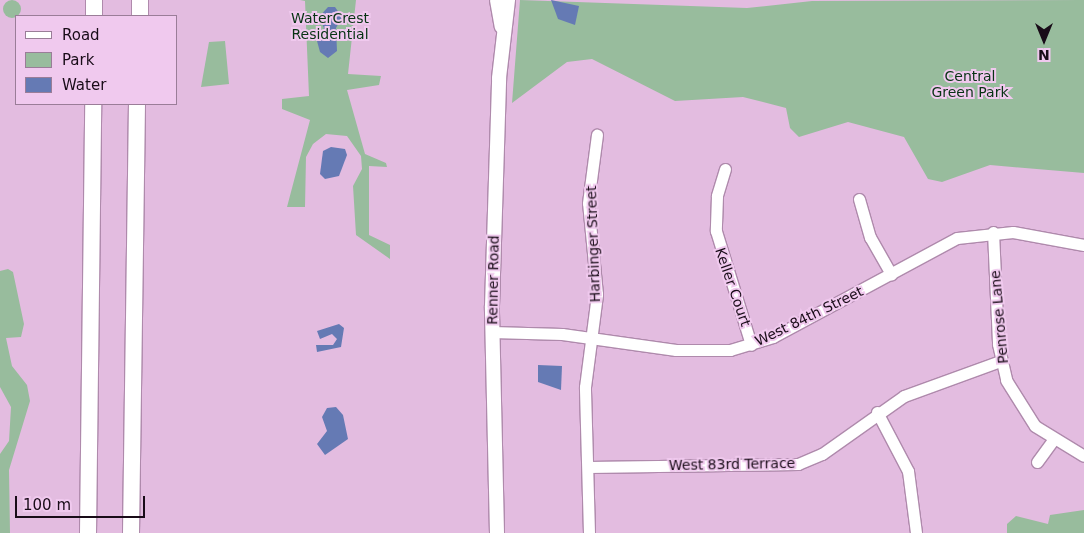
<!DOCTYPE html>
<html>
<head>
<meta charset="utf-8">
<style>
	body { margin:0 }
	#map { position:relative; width:1084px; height:533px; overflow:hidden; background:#e3bce0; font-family:"DejaVu Sans",sans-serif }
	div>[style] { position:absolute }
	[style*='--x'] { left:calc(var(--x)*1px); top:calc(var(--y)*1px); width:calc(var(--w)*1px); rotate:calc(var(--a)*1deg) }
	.green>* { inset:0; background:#98bc9d }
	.round { border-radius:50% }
	.water>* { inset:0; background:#657ab4 }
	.roads { filter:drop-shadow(1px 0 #af8aac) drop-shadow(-1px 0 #af8aac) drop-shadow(0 1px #af8aac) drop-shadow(0 -1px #af8aac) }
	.minor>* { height:11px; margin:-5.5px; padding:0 5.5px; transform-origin:5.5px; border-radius:5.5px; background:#fff }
	.major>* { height:14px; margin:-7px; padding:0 7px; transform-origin:7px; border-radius:7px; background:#fff }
	.highway>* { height:16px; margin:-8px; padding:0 8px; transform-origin:8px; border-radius:8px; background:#fff }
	span { translate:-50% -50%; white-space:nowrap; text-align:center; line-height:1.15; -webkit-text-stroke:4px #f0c9ee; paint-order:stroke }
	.park-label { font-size:14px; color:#073313 }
	.street-label { font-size:14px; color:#190c18 }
	.legend { position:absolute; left:15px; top:15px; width:162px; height:90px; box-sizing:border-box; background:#f0c9ee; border:1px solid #9a7d98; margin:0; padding:6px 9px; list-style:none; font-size:15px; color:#190c18 }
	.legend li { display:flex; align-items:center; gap:10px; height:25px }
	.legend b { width:25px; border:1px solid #9a7d98 }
	.north { position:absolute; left:1019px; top:15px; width:50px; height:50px; -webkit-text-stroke:4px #f0c9ee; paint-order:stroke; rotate:180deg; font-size:14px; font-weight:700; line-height:20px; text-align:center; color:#190c18 }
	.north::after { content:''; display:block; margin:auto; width:18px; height:22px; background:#190c18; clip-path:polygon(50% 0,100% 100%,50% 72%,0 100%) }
	.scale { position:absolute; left:15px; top:496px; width:130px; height:22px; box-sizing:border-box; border:2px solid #190c18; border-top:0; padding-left:6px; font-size:15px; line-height:18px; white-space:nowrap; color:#190c18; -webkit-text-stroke:4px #f0c9ee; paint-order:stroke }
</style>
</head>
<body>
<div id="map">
	<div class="green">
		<div class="round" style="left:3px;top:0;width:18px;height:18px"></div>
		<div style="clip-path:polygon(300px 0,356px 0,348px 74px,381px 76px,379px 85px,347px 90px,365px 154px,386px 163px,387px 167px,369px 166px,369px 235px,390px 245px,390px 259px,356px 235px,353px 186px,362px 169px,361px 156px,347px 136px,326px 134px,313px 144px,306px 157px,305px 207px,287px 207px,310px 120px,282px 109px,282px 99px,309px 96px,305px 1px)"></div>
		<div style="clip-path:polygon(520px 0,747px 8px,812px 1px,1084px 0,1084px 173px,990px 165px,942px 182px,928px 179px,904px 137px,848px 122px,799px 137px,790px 128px,786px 108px,743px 97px,675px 101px,592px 59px,567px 62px,512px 103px)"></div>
		<div style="clip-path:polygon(225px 41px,229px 84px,201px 87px,209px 42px)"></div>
		<div style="clip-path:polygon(8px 269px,13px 272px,24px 324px,21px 337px,6px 338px,12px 366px,27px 385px,30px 401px,9px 470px,10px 533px,0 533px,0 454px,9px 441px,11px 407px,0 387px,0 271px)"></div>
		<div style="clip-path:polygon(1084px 510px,1084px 533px,1007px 533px,1007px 524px,1016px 516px,1048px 524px,1050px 515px)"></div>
	</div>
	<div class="water">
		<div style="clip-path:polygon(551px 0,579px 6px,575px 25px,558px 19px)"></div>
		<div style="clip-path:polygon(328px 7px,335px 7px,342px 17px,336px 28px,337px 51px,328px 58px,320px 52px,317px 41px,324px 28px,319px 17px)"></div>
		<div style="clip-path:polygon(331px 147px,345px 149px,347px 155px,339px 176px,325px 179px,320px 174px,323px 151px)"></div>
		<div style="clip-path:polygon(339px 324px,344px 328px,341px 347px,317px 352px,316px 345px,333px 345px,337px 339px,332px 334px,320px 339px,317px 331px)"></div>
		<div style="clip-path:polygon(538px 365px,562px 366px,561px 390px,538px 382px)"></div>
		<div style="clip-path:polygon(336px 407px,343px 415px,348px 439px,325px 455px,317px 444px,327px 431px,322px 417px,327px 408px)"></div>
	</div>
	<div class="roads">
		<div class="minor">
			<div style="--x:725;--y:169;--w:28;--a:107"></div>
			<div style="--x:717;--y:196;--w:35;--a:92"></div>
			<div style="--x:716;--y:231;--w:119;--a:72.9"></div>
			<div style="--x:859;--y:199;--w:40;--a:74"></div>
			<div style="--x:870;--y:237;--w:43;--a:60.4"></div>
			<div style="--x:993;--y:232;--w:112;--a:87.4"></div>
			<div style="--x:998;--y:344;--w:37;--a:77"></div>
			<div style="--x:1006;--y:380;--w:54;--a:57.8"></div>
			<div style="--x:1035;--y:426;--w:57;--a:31.5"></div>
			<div style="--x:492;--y:332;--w:70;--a:1.6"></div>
			<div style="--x:562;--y:334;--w:115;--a:8"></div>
			<div style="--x:676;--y:350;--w:54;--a:0"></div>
			<div style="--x:730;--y:350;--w:45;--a:-16.8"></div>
			<div style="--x:773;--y:337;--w:209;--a:-28.3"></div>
			<div style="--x:957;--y:238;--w:56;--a:-6.1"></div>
			<div style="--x:1013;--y:232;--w:72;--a:10.4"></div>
			<div style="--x:877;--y:412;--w:67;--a:62.3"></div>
			<div style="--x:908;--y:471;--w:63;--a:82.6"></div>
			<div style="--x:1037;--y:462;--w:27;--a:-54"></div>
			<div style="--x:588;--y:467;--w:210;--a:-0.8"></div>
			<div style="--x:798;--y:464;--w:26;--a:-23"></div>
			<div style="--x:822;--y:454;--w:100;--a:-35.3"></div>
			<div style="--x:904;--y:396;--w:102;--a:-20"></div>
			<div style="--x:589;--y:533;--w:146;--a:-91.6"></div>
			<div style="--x:585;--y:387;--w:94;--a:-82.6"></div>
			<div style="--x:597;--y:294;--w:91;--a:-95.6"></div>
			<div style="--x:588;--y:203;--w:69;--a:-82.5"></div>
		</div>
		<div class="major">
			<div style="--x:497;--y:0;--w:27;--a:80"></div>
			<div style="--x:497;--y:533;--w:227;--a:-91.3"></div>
			<div style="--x:492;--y:306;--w:228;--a:-88.2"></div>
			<div style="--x:499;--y:78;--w:79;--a:-83.4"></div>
		</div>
		<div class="highway">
			<div style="--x:94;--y:16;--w:16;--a:-90"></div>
			<div style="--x:140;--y:16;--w:16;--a:-90"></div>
			<div style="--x:88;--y:533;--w:429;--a:-89.3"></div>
			<div style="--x:131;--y:533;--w:429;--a:-89.2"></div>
		</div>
	</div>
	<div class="park-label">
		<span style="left:330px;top:26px">WaterCrest<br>Residential</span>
		<span style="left:970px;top:84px">Central<br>Green Park</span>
	</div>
	<div class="street-label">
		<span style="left:593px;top:244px;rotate:-92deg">Harbinger Street</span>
		<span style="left:493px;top:280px;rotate:-89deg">Renner Road</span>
		<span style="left:733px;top:287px;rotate:71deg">Keller Court</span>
		<span style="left:809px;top:316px;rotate:-26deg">West 84th Street</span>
		<span style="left:999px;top:317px;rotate:-95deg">Penrose Lane</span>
		<span style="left:732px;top:464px;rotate:-1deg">West 83rd Terrace</span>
	</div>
	<ul class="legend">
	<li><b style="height:6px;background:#fff"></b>Road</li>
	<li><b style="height:14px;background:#98bc9d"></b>Park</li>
	<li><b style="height:14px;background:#657ab4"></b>Water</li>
	</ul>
	<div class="north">N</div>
	<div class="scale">100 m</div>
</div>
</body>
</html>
